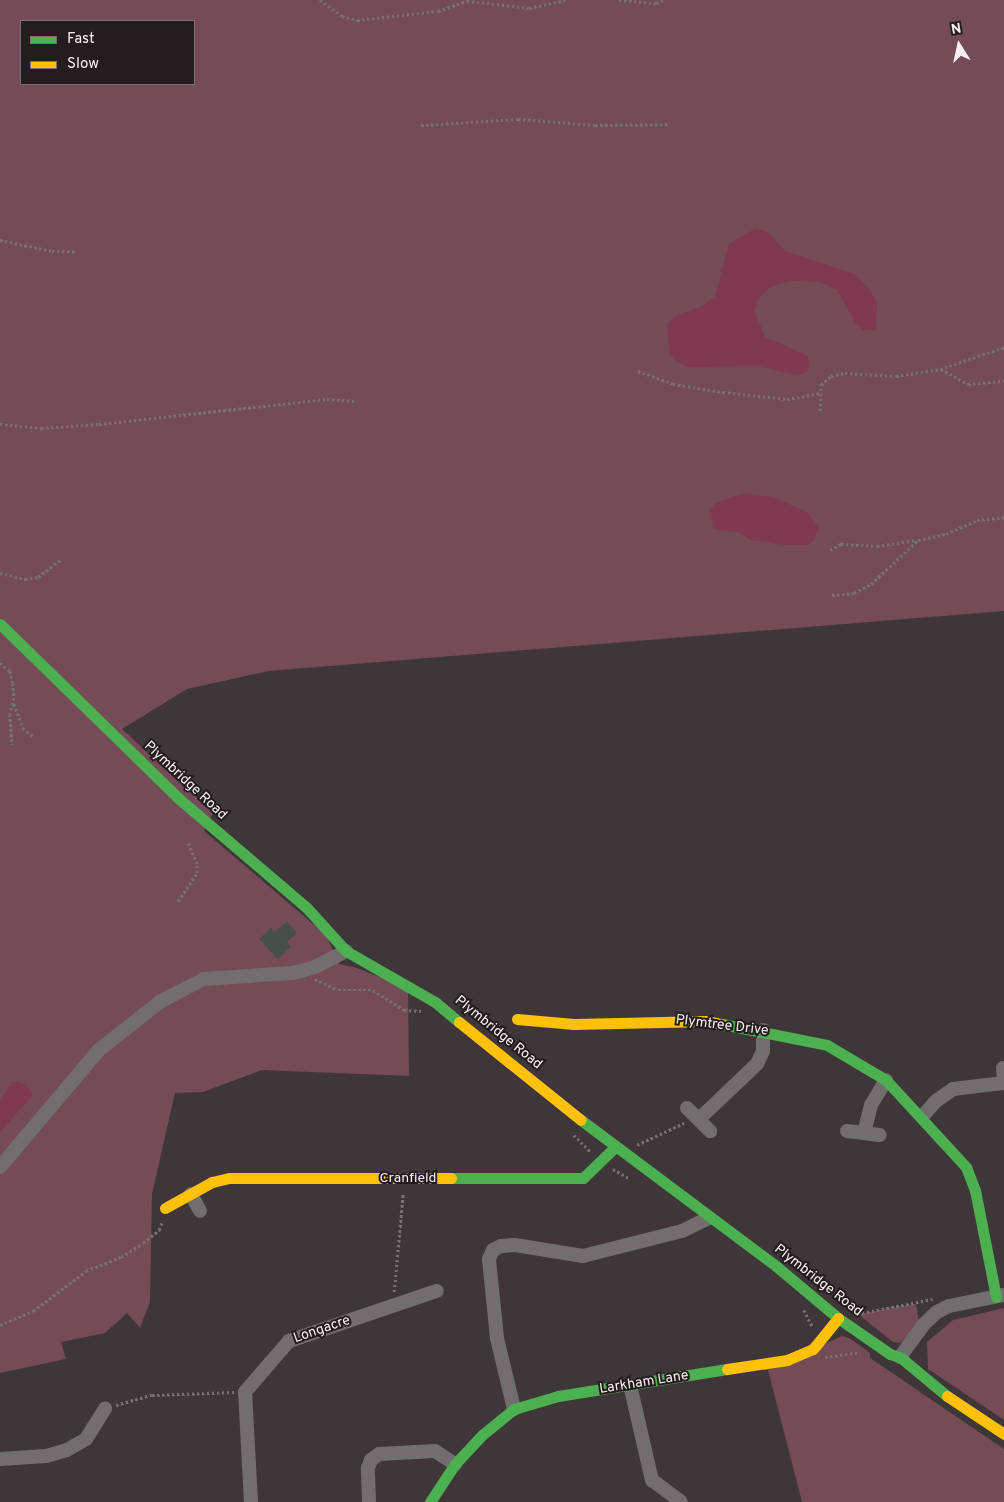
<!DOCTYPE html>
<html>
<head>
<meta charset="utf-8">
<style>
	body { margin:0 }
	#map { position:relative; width:1004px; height:1502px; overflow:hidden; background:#3e3638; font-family:Overpass,sans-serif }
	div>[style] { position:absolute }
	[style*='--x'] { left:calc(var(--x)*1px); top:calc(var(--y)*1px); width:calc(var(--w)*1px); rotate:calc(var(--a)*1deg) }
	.green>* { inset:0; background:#754b57 }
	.water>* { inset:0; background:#7f3951 }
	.building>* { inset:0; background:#465049 }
	.path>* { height:2.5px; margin-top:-1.25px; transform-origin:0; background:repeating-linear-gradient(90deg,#767273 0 2.5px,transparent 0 5px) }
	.street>* { height:14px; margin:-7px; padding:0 7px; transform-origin:7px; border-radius:7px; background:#726e6f }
	.fast>* { height:11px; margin:-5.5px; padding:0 5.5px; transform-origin:5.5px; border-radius:5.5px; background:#4caf50 }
	.slow>* { height:11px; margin:-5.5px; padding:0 5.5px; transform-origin:5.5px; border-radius:5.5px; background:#ffc107 }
	span { translate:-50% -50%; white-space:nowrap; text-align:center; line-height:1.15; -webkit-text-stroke:4px #241d1f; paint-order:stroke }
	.street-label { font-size:14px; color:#f9f0f2 }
	.legend { position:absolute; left:20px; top:20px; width:175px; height:65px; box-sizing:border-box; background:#241d1f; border:1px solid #797173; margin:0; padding:6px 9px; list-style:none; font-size:15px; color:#f9f0f2 }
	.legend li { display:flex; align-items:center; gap:10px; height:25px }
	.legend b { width:25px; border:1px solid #797173 }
	.north { position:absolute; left:934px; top:20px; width:50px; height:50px; -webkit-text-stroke:4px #241d1f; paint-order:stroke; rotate:350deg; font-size:14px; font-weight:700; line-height:20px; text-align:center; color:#f9f0f2 }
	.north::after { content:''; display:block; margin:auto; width:18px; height:22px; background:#f9f0f2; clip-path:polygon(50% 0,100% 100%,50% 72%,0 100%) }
</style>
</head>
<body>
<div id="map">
	<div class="green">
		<div style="clip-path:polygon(evenodd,0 0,1004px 0,1004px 611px,269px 671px,187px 689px,122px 729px,213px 813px,204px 831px,326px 935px,339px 964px,357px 968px,408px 988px,409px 1076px,262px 1070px,203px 1092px,175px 1093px,152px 1194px,150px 1302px,140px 1328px,127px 1313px,105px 1333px,61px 1342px,66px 1359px,0 1373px,0 0,21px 21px,194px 21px,194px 84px,21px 84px,21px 21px)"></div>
		<div style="clip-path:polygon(916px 1304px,919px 1322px,901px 1343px,893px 1342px,858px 1314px)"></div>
		<div style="clip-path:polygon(1004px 1308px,1004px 1420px,928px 1369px,927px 1342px,953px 1320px)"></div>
		<div style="clip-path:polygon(842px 1336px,851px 1339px,870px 1353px,870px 1358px,1004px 1449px,1004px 1502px,802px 1502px,768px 1370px)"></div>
	</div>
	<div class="water">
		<div style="clip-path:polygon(756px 228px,770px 234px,785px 251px,854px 274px,869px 288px,877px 303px,876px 330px,863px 330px,855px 322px,837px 290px,820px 282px,790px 281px,771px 287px,758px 299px,754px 310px,765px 337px,808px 356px,810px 365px,807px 372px,798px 375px,756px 366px,688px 367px,675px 361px,669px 350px,667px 324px,679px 314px,701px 307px,715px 296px,729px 244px)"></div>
		<div style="clip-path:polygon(745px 493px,776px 498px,808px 513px,818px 527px,814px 540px,807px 545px,785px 545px,750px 540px,741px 533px,713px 529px,711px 510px,715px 503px)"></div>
		<div style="clip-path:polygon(13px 1081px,26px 1084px,33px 1095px,0 1132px,0 1100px)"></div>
	</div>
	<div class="building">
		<div style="clip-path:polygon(287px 922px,297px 933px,287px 942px,291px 947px,278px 959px,259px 939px,271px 928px,275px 932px)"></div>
	</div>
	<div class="path">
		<div style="--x:320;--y:0;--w:27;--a:36"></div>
		<div style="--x:342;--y:16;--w:16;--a:15"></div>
		<div style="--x:357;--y:20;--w:81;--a:-6.3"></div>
		<div style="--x:438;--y:11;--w:31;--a:-19"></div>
		<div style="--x:467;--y:1;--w:62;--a:6.4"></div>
		<div style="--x:529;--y:8;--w:38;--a:-12"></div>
		<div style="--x:619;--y:0;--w:37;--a:5"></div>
		<div style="--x:656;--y:3;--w:9;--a:-21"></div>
		<div style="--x:421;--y:125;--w:97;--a:-3.5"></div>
		<div style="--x:518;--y:119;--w:77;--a:4.5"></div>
		<div style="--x:595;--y:125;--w:73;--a:-0.8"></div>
		<div style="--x:0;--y:240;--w:53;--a:11.9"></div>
		<div style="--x:52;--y:251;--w:25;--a:2"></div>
		<div style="--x:1004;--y:348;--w:66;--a:161.6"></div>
		<div style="--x:941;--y:369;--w:31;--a:29"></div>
		<div style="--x:968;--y:384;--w:36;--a:-5"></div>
		<div style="--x:638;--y:371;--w:37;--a:20"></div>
		<div style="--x:673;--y:384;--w:51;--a:9.1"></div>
		<div style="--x:723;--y:392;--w:64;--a:6.2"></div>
		<div style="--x:787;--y:399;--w:35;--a:-10"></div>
		<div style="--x:820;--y:411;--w:26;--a:-88"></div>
		<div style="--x:821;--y:385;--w:13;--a:-42"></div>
		<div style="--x:831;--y:376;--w:14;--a:-12"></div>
		<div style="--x:845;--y:373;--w:51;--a:3.4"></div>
		<div style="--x:896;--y:376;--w:46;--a:-8.8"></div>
		<div style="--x:0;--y:424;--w:41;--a:5.6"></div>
		<div style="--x:41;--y:428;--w:58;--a:-3.9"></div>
		<div style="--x:99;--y:424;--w:229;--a:-6.3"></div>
		<div style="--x:327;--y:399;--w:27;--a:4"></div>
		<div style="--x:830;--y:550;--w:13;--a:-29"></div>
		<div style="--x:841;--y:544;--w:36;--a:3"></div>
		<div style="--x:877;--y:546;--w:39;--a:-9"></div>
		<div style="--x:0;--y:573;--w:26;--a:13"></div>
		<div style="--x:25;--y:579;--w:13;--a:-9"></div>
		<div style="--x:38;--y:577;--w:29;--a:-38"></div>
		<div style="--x:832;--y:595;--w:22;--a:-5"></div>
		<div style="--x:854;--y:593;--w:19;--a:-28"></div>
		<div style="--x:871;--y:584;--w:64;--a:-43.1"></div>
		<div style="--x:918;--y:540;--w:29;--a:-12"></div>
		<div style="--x:946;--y:534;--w:34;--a:-24"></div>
		<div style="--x:977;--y:520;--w:27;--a:-6"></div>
		<div style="--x:0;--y:663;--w:13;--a:39"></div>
		<div style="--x:10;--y:671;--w:12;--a:76"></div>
		<div style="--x:13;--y:683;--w:15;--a:86"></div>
		<div style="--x:14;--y:698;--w:16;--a:104"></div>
		<div style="--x:10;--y:714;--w:31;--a:86"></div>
		<div style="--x:14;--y:704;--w:26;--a:69"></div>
		<div style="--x:23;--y:728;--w:13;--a:39"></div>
		<div style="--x:178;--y:901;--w:34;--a:-56"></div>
		<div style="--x:197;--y:873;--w:9;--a:-90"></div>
		<div style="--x:197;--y:864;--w:24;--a:-114"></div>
		<div style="--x:315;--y:979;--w:25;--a:26"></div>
		<div style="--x:338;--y:990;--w:35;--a:0"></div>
		<div style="--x:373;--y:990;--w:37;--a:33"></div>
		<div style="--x:404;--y:1010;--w:17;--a:3"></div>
		<div style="--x:574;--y:1135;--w:23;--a:45"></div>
		<div style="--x:637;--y:1145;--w:52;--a:-25.1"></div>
		<div style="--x:613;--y:1169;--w:20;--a:30"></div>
		<div style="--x:394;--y:1292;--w:99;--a:-84.8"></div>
		<div style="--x:804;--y:1310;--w:20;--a:63"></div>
		<div style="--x:857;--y:1314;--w:77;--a:-11.2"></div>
		<div style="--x:0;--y:1325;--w:36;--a:-23"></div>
		<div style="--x:33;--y:1311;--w:66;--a:-37"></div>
		<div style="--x:86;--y:1271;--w:38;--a:-22"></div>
		<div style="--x:121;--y:1257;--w:26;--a:-32"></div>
		<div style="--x:143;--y:1243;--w:21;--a:-39"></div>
		<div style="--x:159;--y:1230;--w:9;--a:-69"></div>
		<div style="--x:825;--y:1357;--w:34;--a:-8"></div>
		<div style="--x:116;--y:1405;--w:37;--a:-16"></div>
		<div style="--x:152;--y:1395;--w:82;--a:-2.1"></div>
	</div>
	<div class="street">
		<div style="--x:1003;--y:1068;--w:11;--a:85"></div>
		<div style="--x:687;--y:1108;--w:33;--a:45"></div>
		<div style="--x:922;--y:1117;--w:21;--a:-49"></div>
		<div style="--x:936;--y:1101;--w:21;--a:-35"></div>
		<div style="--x:953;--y:1089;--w:51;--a:-6.7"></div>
		<div style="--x:699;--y:1119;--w:80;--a:-43.5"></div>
		<div style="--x:757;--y:1064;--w:14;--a:-65"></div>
		<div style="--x:763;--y:1051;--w:21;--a:-90"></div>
		<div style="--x:847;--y:1131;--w:33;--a:7"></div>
		<div style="--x:864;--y:1133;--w:29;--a:-76"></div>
		<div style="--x:871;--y:1105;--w:29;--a:-59"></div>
		<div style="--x:0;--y:1167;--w:153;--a:-49.8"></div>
		<div style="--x:99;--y:1050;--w:79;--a:-38.3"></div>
		<div style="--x:161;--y:1001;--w:48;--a:-27.1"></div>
		<div style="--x:204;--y:979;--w:89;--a:-3.9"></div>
		<div style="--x:293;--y:973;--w:23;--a:-15"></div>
		<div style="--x:315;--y:967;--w:35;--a:-27"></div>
		<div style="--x:191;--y:1194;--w:19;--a:62"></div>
		<div style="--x:900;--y:1357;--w:41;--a:-54"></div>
		<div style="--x:924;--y:1324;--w:18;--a:-43"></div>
		<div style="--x:937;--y:1312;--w:13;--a:-27"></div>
		<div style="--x:949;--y:1306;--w:55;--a:-11.5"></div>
		<div style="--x:630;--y:1385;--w:98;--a:77"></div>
		<div style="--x:652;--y:1480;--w:36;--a:37"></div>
		<div style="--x:514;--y:1409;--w:73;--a:-103.5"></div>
		<div style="--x:497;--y:1338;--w:79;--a:-95.8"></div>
		<div style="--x:489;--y:1259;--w:10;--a:-66"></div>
		<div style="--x:493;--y:1250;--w:9;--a:-27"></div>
		<div style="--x:501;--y:1246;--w:14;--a:-4"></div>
		<div style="--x:515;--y:1245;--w:69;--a:9.2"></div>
		<div style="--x:583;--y:1256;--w:102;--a:-14.2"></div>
		<div style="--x:682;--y:1231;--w:30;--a:-26"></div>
		<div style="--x:0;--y:1459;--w:46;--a:-3.7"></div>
		<div style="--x:46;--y:1456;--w:22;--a:-16"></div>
		<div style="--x:67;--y:1450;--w:22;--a:-30"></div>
		<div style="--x:86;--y:1439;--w:36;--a:-58"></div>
		<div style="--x:251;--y:1502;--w:110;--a:-93.1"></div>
		<div style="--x:245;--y:1392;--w:67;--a:-49.2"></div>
		<div style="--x:289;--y:1341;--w:156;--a:-18.7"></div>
		<div style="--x:369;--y:1502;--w:34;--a:-92"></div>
		<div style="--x:368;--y:1468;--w:9;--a:-69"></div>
		<div style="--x:371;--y:1460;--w:10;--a:-37"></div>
		<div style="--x:379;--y:1454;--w:56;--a:-3.1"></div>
		<div style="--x:435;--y:1451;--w:24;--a:33"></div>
	</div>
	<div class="fast">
		<div style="--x:0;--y:624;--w:248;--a:44.3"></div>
		<div style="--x:177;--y:797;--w:171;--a:40.5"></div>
		<div style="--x:307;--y:908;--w:58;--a:47.8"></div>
		<div style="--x:346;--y:951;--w:103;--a:29.8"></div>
		<div style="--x:435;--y:1002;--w:31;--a:40"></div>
		<div style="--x:722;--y:1024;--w:107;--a:11.3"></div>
		<div style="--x:827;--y:1045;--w:69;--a:30.7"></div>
		<div style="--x:886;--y:1080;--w:118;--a:47.4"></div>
		<div style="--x:966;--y:1167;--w:25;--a:69"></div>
		<div style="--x:975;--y:1190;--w:109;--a:78.9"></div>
		<div style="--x:581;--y:1120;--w:244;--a:36.8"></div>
		<div style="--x:776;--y:1266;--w:81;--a:40"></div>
		<div style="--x:838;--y:1318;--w:63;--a:34.7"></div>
		<div style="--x:890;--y:1354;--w:10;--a:17"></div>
		<div style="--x:900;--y:1357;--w:61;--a:39.7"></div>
		<div style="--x:451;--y:1178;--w:132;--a:0"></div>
		<div style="--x:583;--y:1178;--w:45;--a:-44.1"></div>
		<div style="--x:430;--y:1502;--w:45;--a:-56.7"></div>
		<div style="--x:455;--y:1464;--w:40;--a:-47"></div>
		<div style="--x:482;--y:1435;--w:41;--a:-39.1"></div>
		<div style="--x:514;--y:1409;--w:46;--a:-16.5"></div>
		<div style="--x:558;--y:1396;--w:171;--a:-9.1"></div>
	</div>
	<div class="slow">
		<div style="--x:517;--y:1019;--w:57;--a:5"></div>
		<div style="--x:574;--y:1024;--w:132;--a:-1.3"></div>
		<div style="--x:706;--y:1021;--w:16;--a:11"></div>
		<div style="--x:459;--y:1022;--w:156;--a:38.8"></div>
		<div style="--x:165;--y:1208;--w:54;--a:-29"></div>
		<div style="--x:212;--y:1182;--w:18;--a:-13"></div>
		<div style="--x:230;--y:1178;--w:221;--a:0"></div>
		<div style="--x:727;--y:1369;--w:61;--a:-8.5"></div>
		<div style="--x:787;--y:1360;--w:28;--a:-23"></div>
		<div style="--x:813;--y:1349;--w:40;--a:-51"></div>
		<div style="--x:947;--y:1396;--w:69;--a:33.7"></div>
	</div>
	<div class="street-label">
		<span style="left:185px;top:781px;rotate:43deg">Plymbridge Road</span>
		<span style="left:722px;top:1026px;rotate:7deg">Plymtree Drive</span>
		<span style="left:498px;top:1033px;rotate:39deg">Plymbridge Road</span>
		<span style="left:408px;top:1179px">Cranfield</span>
		<span style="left:818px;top:1281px;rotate:38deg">Plymbridge Road</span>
		<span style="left:322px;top:1330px;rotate:-19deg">Longacre</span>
		<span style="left:644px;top:1383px;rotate:-9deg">Larkham Lane</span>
	</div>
	<ul class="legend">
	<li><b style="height:6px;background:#4caf50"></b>Fast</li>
	<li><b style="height:6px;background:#ffc107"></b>Slow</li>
	</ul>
	<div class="north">N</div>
</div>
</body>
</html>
